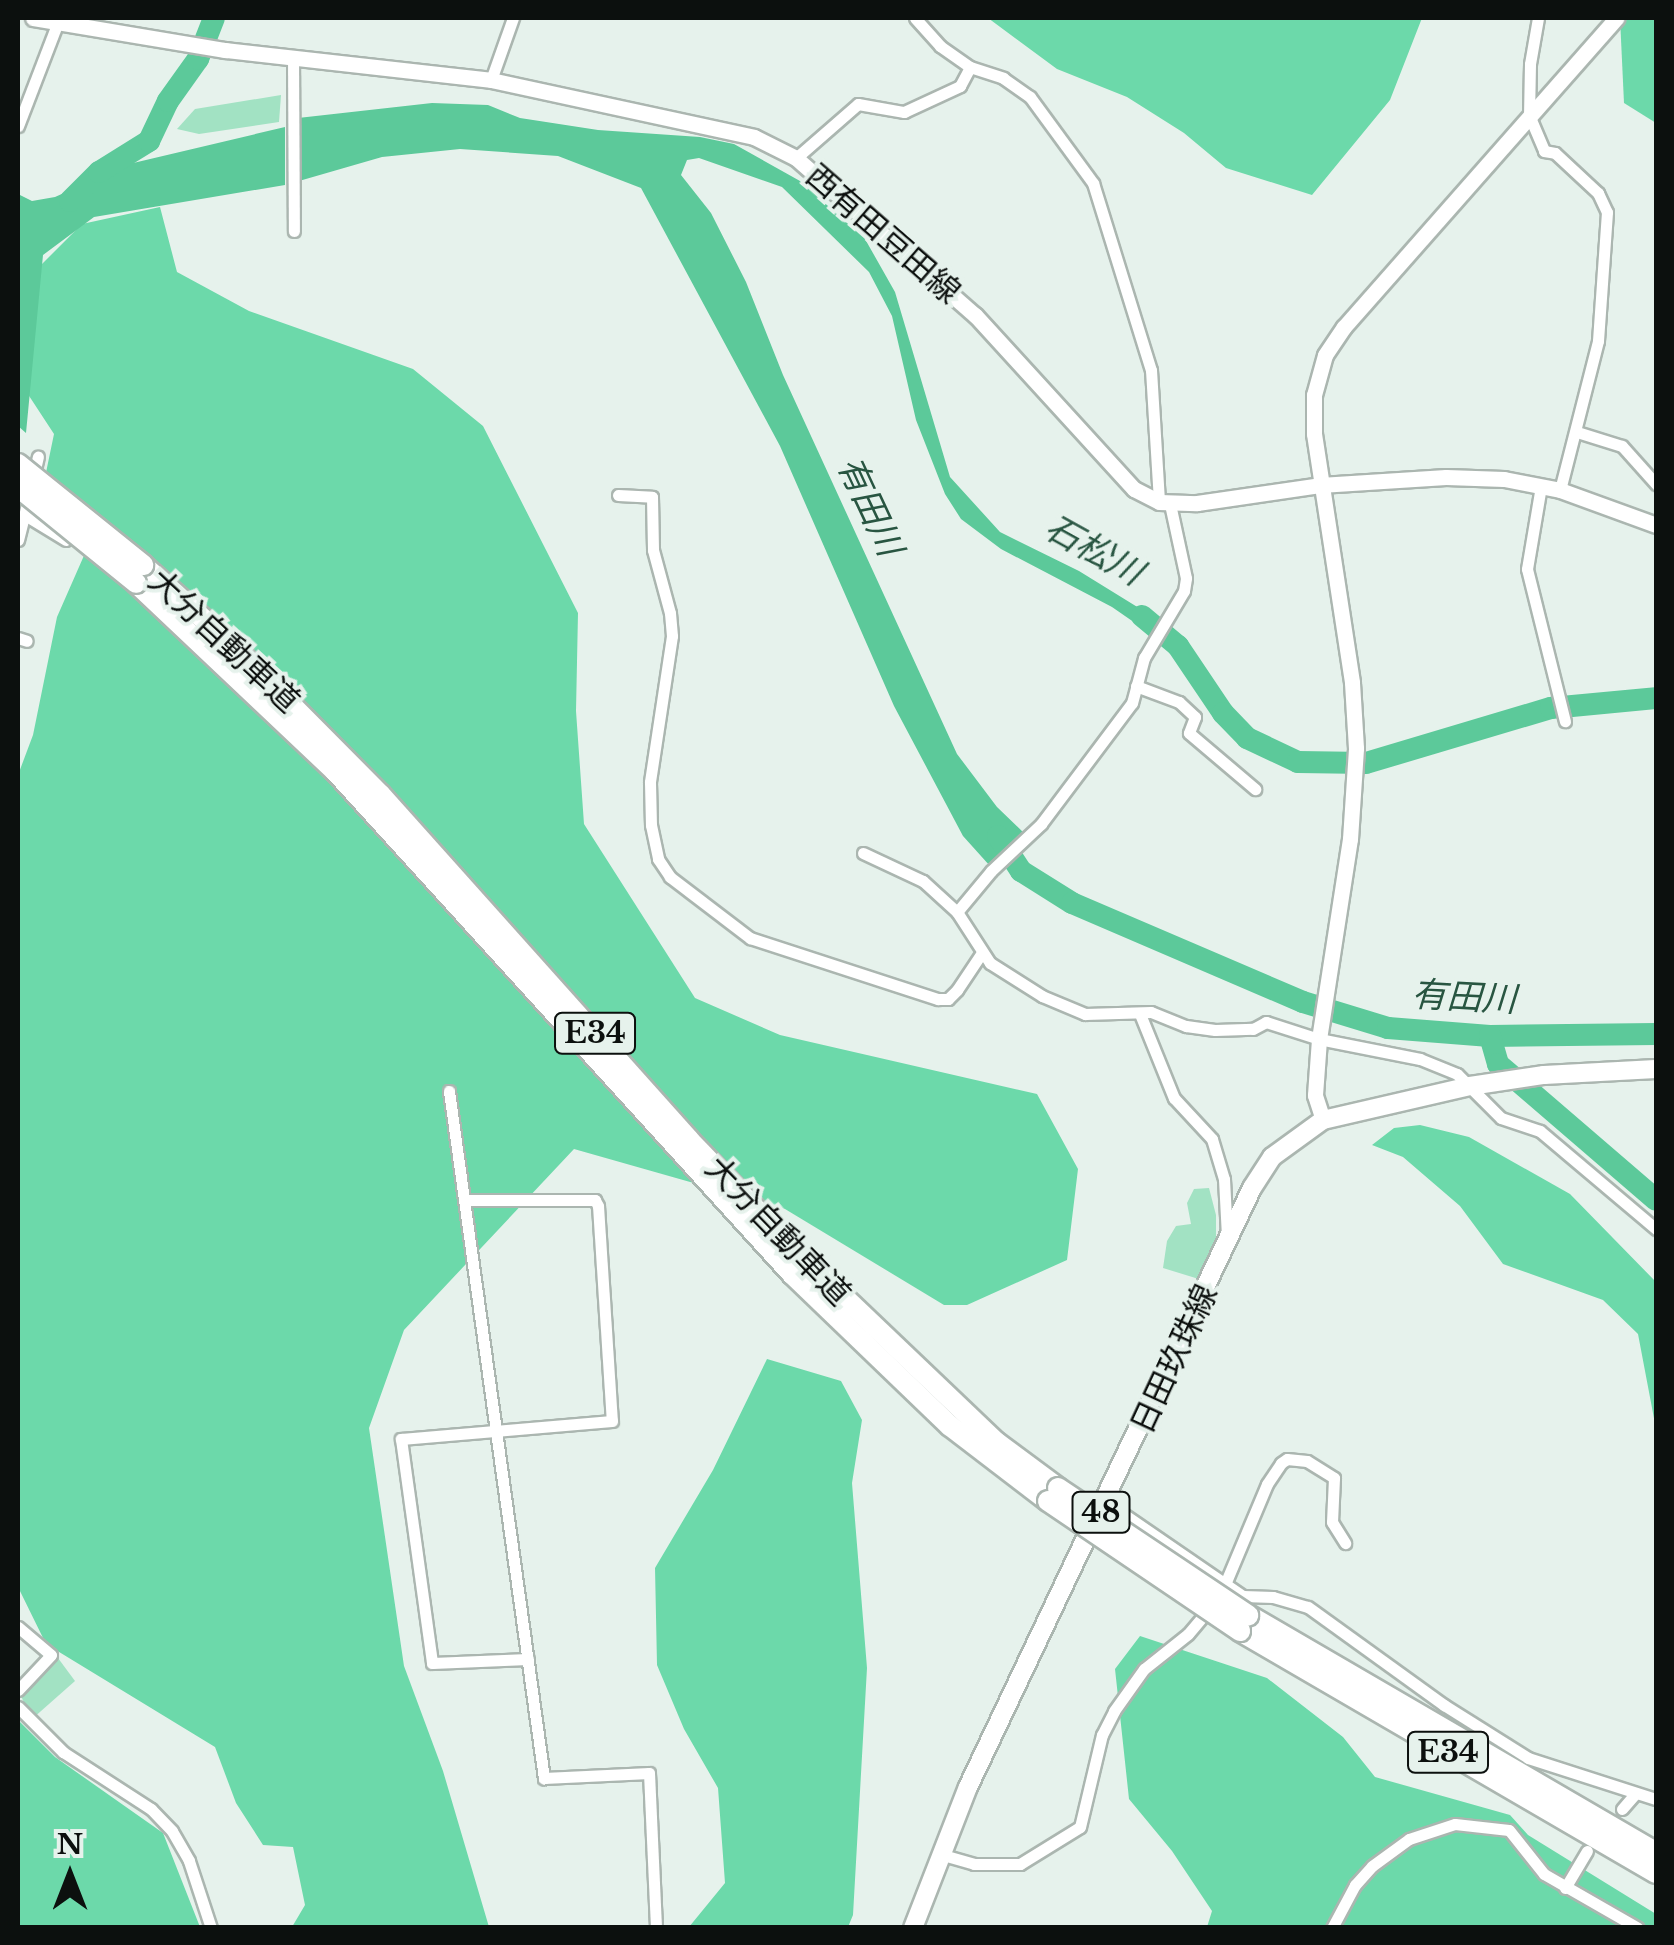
<!DOCTYPE html>
<html>
<head>
<meta charset="utf-8">
<style>
	body { margin:0 }
	#map { position:relative; width:1674px; height:1945px; overflow:hidden; background:#e6f2ec; font-family:"Libre Baskerville","Noto Sans JP",serif }
	div>[style] { position:absolute }
	[style*='--x'] { left:calc(var(--x)*1px); top:calc(var(--y)*1px); width:calc(var(--w)*1px); rotate:calc(var(--a)*1deg) }
	.green>* { inset:0; background:#a2e2c3 }
	.forest>* { inset:0; background:#6cd9aa }
	.water>* { inset:0; background:#5cc99a }
	.river>* { height:22px; margin:-11px; padding:0 11px; transform-origin:11px; border-radius:11px; background:#5cc99a }
	.roads { filter:drop-shadow(2px 0 #abb6b0) drop-shadow(-2px 0 #abb6b0) drop-shadow(0 2px #abb6b0) drop-shadow(0 -2px #abb6b0) }
	.street>* { height:11px; margin:-5.5px; padding:0 5.5px; transform-origin:5.5px; border-radius:5.5px; background:#fff }
	.secondary>* { height:15px; margin:-7.5px; padding:0 7.5px; transform-origin:7.5px; border-radius:7.5px; background:#fff }
	.primary>* { height:18px; margin:-9px; padding:0 9px; transform-origin:9px; border-radius:9px; background:#fff }
	.highway>* { height:20px; margin:-10px; padding:0 10px; transform-origin:10px; border-radius:10px; background:#fff }
	.bridges { filter:drop-shadow(2px 0 #abb6b0) drop-shadow(-2px 0 #abb6b0) drop-shadow(0 2px #abb6b0) drop-shadow(0 -2px #abb6b0) }
	.highway-bridge>* { height:20px; margin:-10px; padding:0 10px; transform-origin:10px; border-radius:10px; background:#fff }
	span { translate:-50% -50%; white-space:nowrap; text-align:center; line-height:1.15; -webkit-text-stroke:8px #e6f2ec; paint-order:stroke }
	.shield-label span { padding:2px 8px; background:#e6f2ec; border:2px solid; border-radius:8px; -webkit-text-stroke-width:0 }
	.shield-label { font-size:30px; color:#0c100e; font-weight:700 }
	.street-label { font-size:32px; color:#0c100e }
	.water-label { font-size:35px; color:#285541; font-style:italic }
	.frame { position:absolute; inset:0; border:20px solid #0c100e; pointer-events:none }
	.north { position:absolute; left:20px; top:1825px; width:100px; height:100px; -webkit-text-stroke:8px #e6f2ec; paint-order:stroke; rotate:0deg; font-size:28px; font-weight:700; line-height:40px; text-align:center; color:#0c100e }
	.north::after { content:''; display:block; margin:auto; width:35px; height:45px; background:#0c100e; clip-path:polygon(50% 0,100% 100%,50% 72%,0 100%) }
</style>
</head>
<body>
<div id="map">
	<div class="green">
		<div style="clip-path:polygon(281px 95px,279px 122px,199px 134px,177px 129px,195px 109px)"></div>
		<div style="clip-path:polygon(1209px 1188px,1216px 1215px,1216px 1248px,1202px 1280px,1163px 1268px,1167px 1241px,1176px 1226px,1191px 1224px,1187px 1203px,1194px 1189px)"></div>
		<div style="clip-path:polygon(55px 1654px,75px 1681px,32px 1719px,18px 1690px)"></div>
	</div>
	<div class="forest">
		<div style="clip-path:polygon(988px 18px,1422px 18px,1390px 100px,1312px 195px,1226px 168px,1184px 133px,1127px 97px,1057px 69px)"></div>
		<div style="clip-path:polygon(1620px 18px,1656px 18px,1656px 123px,1624px 103px)"></div>
		<div style="clip-path:polygon(160px 207px,177px 272px,249px 311px,413px 369px,483px 426px,578px 613px,576px 711px,584px 824px,695px 998px,780px 1035px,1037px 1094px,1078px 1169px,1067px 1260px,967px 1305px,944px 1305px,785px 1209px,574px 1149px,404px 1330px,369px 1428px,404px 1666px,443px 1771px,489px 1927px,292px 1927px,305px 1905px,293px 1847px,263px 1845px,236px 1803px,215px 1747px,46px 1644px,18px 1587px,18px 775px,33px 735px,57px 617px,86px 551px,38px 511px,54px 434px,18px 379px,29px 277px,82px 224px)"></div>
		<div style="clip-path:polygon(1420px 1125px,1469px 1137px,1570px 1194px,1656px 1282px,1656px 1429px,1638px 1334px,1603px 1300px,1503px 1264px,1460px 1206px,1403px 1157px,1372px 1145px,1394px 1128px)"></div>
		<div style="clip-path:polygon(767px 1359px,841px 1381px,862px 1420px,852px 1483px,867px 1668px,853px 1915px,848px 1927px,689px 1927px,725px 1883px,718px 1788px,684px 1729px,657px 1665px,655px 1568px,713px 1470px)"></div>
		<div style="clip-path:polygon(1140px 1636px,1267px 1678px,1343px 1737px,1375px 1777px,1510px 1815px,1528px 1835px,1656px 1914px,1656px 1927px,1207px 1927px,1212px 1911px,1172px 1851px,1129px 1799px,1115px 1669px)"></div>
		<div style="clip-path:polygon(18px 1720px,55px 1757px,163px 1833px,200px 1927px,18px 1927px)"></div>
	</div>
	<div class="water">
		<div style="clip-path:polygon(432px 103px,488px 105px,520px 118px,598px 130px,700px 137px,734px 144px,800px 181px,865px 239px,895px 292px,950px 477px,1000px 532px,1079px 571px,1160px 621px,1151px 634px,1112px 607px,1001px 549px,961px 519px,945px 494px,916px 420px,892px 316px,869px 272px,782px 187px,699px 158px,687px 160px,681px 175px,711px 213px,746px 282px,783px 375px,957px 754px,997px 807px,1026px 835px,990px 866px,963px 836px,894px 706px,780px 446px,641px 188px,558px 156px,460px 149px,382px 157px,299px 181px,298px 118px)"></div>
		<div style="clip-path:polygon(285px 127px,285px 185px,94px 217px,43px 255px,26px 433px,18px 426px,18px 194px,32px 201px,55px 197px,129px 164px)"></div>
	</div>
	<div class="river">
		<div style="--x:70;--y:201;--w:41;--a:-45"></div>
		<div style="--x:99;--y:172;--w:59;--a:-31.8"></div>
		<div style="--x:149;--y:141;--w:44;--a:-64.6"></div>
		<div style="--x:168;--y:101;--w:52;--a:-54.5"></div>
		<div style="--x:198;--y:59;--w:44;--a:-68.7"></div>
		<div style="--x:1142;--y:616;--w:47;--a:39.8"></div>
		<div style="--x:1178;--y:646;--w:81;--a:56.1"></div>
		<div style="--x:1223;--y:713;--w:35;--a:46"></div>
		<div style="--x:1247;--y:738;--w:56;--a:25.2"></div>
		<div style="--x:1298;--y:762;--w:68;--a:0.8"></div>
		<div style="--x:1366;--y:763;--w:193;--a:-16.6"></div>
		<div style="--x:1551;--y:708;--w:105;--a:-5.4"></div>
		<div style="--x:998;--y:836;--w:42;--a:56.7"></div>
		<div style="--x:1021;--y:871;--w:60;--a:32.1"></div>
		<div style="--x:1072;--y:903;--w:251;--a:23.2"></div>
		<div style="--x:1303;--y:1002;--w:89;--a:17"></div>
		<div style="--x:1388;--y:1028;--w:102;--a:4.5"></div>
		<div style="--x:1490;--y:1036;--w:166;--a:-0.7"></div>
		<div style="--x:1490;--y:1036;--w:29;--a:74"></div>
		<div style="--x:1498;--y:1064;--w:208;--a:40.7"></div>
	</div>
	<div class="roads">
		<div class="street">
			<div style="--x:915;--y:18;--w:38;--a:48"></div>
			<div style="--x:940;--y:46;--w:37;--a:35"></div>
			<div style="--x:970;--y:67;--w:35;--a:18"></div>
			<div style="--x:1003;--y:78;--w:33;--a:35"></div>
			<div style="--x:1030;--y:97;--w:107;--a:53.8"></div>
			<div style="--x:1093;--y:183;--w:196;--a:72.8"></div>
			<div style="--x:1151;--y:370;--w:132;--a:86.5"></div>
			<div style="--x:1538;--y:18;--w:47;--a:99.9"></div>
			<div style="--x:1530;--y:64;--w:51;--a:91.1"></div>
			<div style="--x:1529;--y:115;--w:39;--a:67"></div>
			<div style="--x:1544;--y:151;--w:11;--a:10"></div>
			<div style="--x:1555;--y:153;--w:59;--a:42.9"></div>
			<div style="--x:1598;--y:193;--w:21;--a:65"></div>
			<div style="--x:1607;--y:212;--w:129;--a:94"></div>
			<div style="--x:1598;--y:341;--w:154;--a:104.3"></div>
			<div style="--x:293;--y:57;--w:174;--a:89.7"></div>
			<div style="--x:491;--y:80;--w:66;--a:-70.5"></div>
			<div style="--x:18;--y:126;--w:111;--a:-69"></div>
			<div style="--x:796;--y:158;--w:82;--a:-41.1"></div>
			<div style="--x:858;--y:104;--w:47;--a:9.9"></div>
			<div style="--x:904;--y:112;--w:62;--a:-24.9"></div>
			<div style="--x:960;--y:86;--w:21;--a:-62"></div>
			<div style="--x:1577;--y:432;--w:47;--a:17.3"></div>
			<div style="--x:1622;--y:446;--w:51;--a:48.2"></div>
			<div style="--x:33;--y:478;--w:22;--a:-77"></div>
			<div style="--x:1541;--y:486;--w:84;--a:99.6"></div>
			<div style="--x:1527;--y:569;--w:157;--a:76"></div>
			<div style="--x:618;--y:495;--w:34;--a:3"></div>
			<div style="--x:652;--y:497;--w:53;--a:88.9"></div>
			<div style="--x:653;--y:550;--w:65;--a:74.9"></div>
			<div style="--x:670;--y:613;--w:23;--a:85"></div>
			<div style="--x:672;--y:636;--w:148;--a:98.6"></div>
			<div style="--x:650;--y:782;--w:43;--a:88.7"></div>
			<div style="--x:651;--y:825;--w:35;--a:78"></div>
			<div style="--x:658;--y:859;--w:22;--a:56"></div>
			<div style="--x:670;--y:877;--w:101;--a:37.3"></div>
			<div style="--x:750;--y:938;--w:198;--a:18"></div>
			<div style="--x:938;--y:999;--w:10;--a:0"></div>
			<div style="--x:948;--y:999;--w:13;--a:-45"></div>
			<div style="--x:957;--y:990;--w:43;--a:-56.3"></div>
			<div style="--x:25;--y:515;--w:48;--a:31.4"></div>
			<div style="--x:18;--y:540;--w:45;--a:-76"></div>
			<div style="--x:18;--y:638;--w:9;--a:18"></div>
			<div style="--x:1136;--y:686;--w:46;--a:20.4"></div>
			<div style="--x:1179;--y:702;--w:22;--a:43"></div>
			<div style="--x:1195;--y:717;--w:17;--a:111"></div>
			<div style="--x:1189;--y:733;--w:87;--a:40.3"></div>
			<div style="--x:863;--y:853;--w:66;--a:25"></div>
			<div style="--x:923;--y:881;--w:46;--a:42.4"></div>
			<div style="--x:957;--y:912;--w:61;--a:57.1"></div>
			<div style="--x:990;--y:963;--w:62;--a:32.4"></div>
			<div style="--x:1042;--y:996;--w:47;--a:22.7"></div>
			<div style="--x:1085;--y:1014;--w:66;--a:-1.7"></div>
			<div style="--x:1151;--y:1012;--w:38;--a:22"></div>
			<div style="--x:1186;--y:1026;--w:29;--a:8"></div>
			<div style="--x:1215;--y:1030;--w:38;--a:-2"></div>
			<div style="--x:1253;--y:1029;--w:15;--a:-28"></div>
			<div style="--x:1266;--y:1022;--w:56;--a:17.8"></div>
			<div style="--x:1319;--y:1039;--w:103;--a:11.2"></div>
			<div style="--x:1420;--y:1059;--w:40;--a:22"></div>
			<div style="--x:1457;--y:1074;--w:62;--a:45"></div>
			<div style="--x:1501;--y:1118;--w:41;--a:18.4"></div>
			<div style="--x:1540;--y:1131;--w:152;--a:40.2"></div>
			<div style="--x:957;--y:912;--w:53;--a:-50.3"></div>
			<div style="--x:991;--y:871;--w:69;--a:-43.2"></div>
			<div style="--x:1041;--y:824;--w:151;--a:-53.1"></div>
			<div style="--x:1132;--y:703;--w:47;--a:-75.1"></div>
			<div style="--x:1144;--y:658;--w:78;--a:-59.2"></div>
			<div style="--x:1184;--y:591;--w:13;--a:-81"></div>
			<div style="--x:1186;--y:578;--w:76;--a:-102.2"></div>
			<div style="--x:1140;--y:1014;--w:91;--a:68"></div>
			<div style="--x:1174;--y:1098;--w:56;--a:47.2"></div>
			<div style="--x:1212;--y:1139;--w:42;--a:73.3"></div>
			<div style="--x:1224;--y:1179;--w:57;--a:87"></div>
			<div style="--x:449;--y:1091;--w:694;--a:82.13"></div>
			<div style="--x:544;--y:1778;--w:105;--a:-2.7"></div>
			<div style="--x:649;--y:1773;--w:155;--a:87.4"></div>
			<div style="--x:465;--y:1200;--w:130;--a:0"></div>
			<div style="--x:595;--y:1200;--w:7;--a:63"></div>
			<div style="--x:598;--y:1206;--w:215;--a:86.3"></div>
			<div style="--x:612;--y:1421;--w:212;--a:175.1"></div>
			<div style="--x:401;--y:1439;--w:226;--a:82.1"></div>
			<div style="--x:432;--y:1663;--w:96;--a:-2.4"></div>
			<div style="--x:1106;--y:1502;--w:166;--a:34.5"></div>
			<div style="--x:1243;--y:1596;--w:30;--a:2"></div>
			<div style="--x:1273;--y:1597;--w:36;--a:16"></div>
			<div style="--x:1308;--y:1607;--w:168;--a:35.8"></div>
			<div style="--x:1444;--y:1705;--w:99;--a:32.2"></div>
			<div style="--x:1528;--y:1758;--w:134;--a:17.8"></div>
			<div style="--x:18;--y:1627;--w:43;--a:40.3"></div>
			<div style="--x:51;--y:1655;--w:48;--a:133.3"></div>
			<div style="--x:18;--y:1707;--w:64;--a:45"></div>
			<div style="--x:63;--y:1752;--w:105;--a:32.9"></div>
			<div style="--x:151;--y:1809;--w:30;--a:46"></div>
			<div style="--x:172;--y:1831;--w:34;--a:60"></div>
			<div style="--x:189;--y:1861;--w:71;--a:71.8"></div>
			<div style="--x:1622;--y:1809;--w:21;--a:-49"></div>
			<div style="--x:943;--y:1855;--w:32;--a:16"></div>
			<div style="--x:974;--y:1864;--w:46;--a:0"></div>
			<div style="--x:1020;--y:1864;--w:70;--a:-31.7"></div>
			<div style="--x:1080;--y:1827;--w:95;--a:-76.6"></div>
			<div style="--x:1102;--y:1735;--w:27;--a:-63"></div>
			<div style="--x:1114;--y:1711;--w:52;--a:-54.5"></div>
			<div style="--x:1144;--y:1669;--w:56;--a:-38.5"></div>
			<div style="--x:1188;--y:1634;--w:50;--a:-49.9"></div>
			<div style="--x:1220;--y:1596;--w:121;--a:-67.2"></div>
			<div style="--x:1267;--y:1484;--w:25;--a:-56"></div>
			<div style="--x:1281;--y:1463;--w:7;--a:-34"></div>
			<div style="--x:1287;--y:1459;--w:20;--a:6"></div>
			<div style="--x:1307;--y:1461;--w:32;--a:32"></div>
			<div style="--x:1334;--y:1478;--w:44;--a:92.6"></div>
			<div style="--x:1332;--y:1522;--w:25;--a:58"></div>
			<div style="--x:1565;--y:1888;--w:43;--a:-59.3"></div>
			<div style="--x:1332;--y:1928;--w:49;--a:-61.9"></div>
			<div style="--x:1355;--y:1885;--w:25;--a:-48"></div>
			<div style="--x:1372;--y:1866;--w:46;--a:-36.1"></div>
			<div style="--x:1409;--y:1839;--w:48;--a:-18.1"></div>
			<div style="--x:1455;--y:1824;--w:54;--a:6.3"></div>
			<div style="--x:1509;--y:1830;--w:56;--a:51.5"></div>
			<div style="--x:1544;--y:1874;--w:108;--a:29.9"></div>
		</div>
		<div class="secondary">
			<div style="--x:33;--y:18;--w:195;--a:9.5"></div>
			<div style="--x:225;--y:50;--w:268;--a:6.4"></div>
			<div style="--x:491;--y:80;--w:269;--a:12.2"></div>
			<div style="--x:754;--y:137;--w:47;--a:26.6"></div>
			<div style="--x:796;--y:158;--w:238;--a:41.3"></div>
			<div style="--x:975;--y:315;--w:236;--a:47.6"></div>
			<div style="--x:1134;--y:489;--w:28;--a:27"></div>
			<div style="--x:1159;--y:502;--w:38;--a:2"></div>
			<div style="--x:1197;--y:503;--w:124;--a:-8.3"></div>
			<div style="--x:1320;--y:485;--w:126;--a:-3.6"></div>
			<div style="--x:1446;--y:477;--w:58;--a:2"></div>
			<div style="--x:1504;--y:479;--w:57;--a:11.1"></div>
			<div style="--x:1560;--y:490;--w:102;--a:20"></div>
			<div style="--x:1323;--y:1120;--w:26;--a:-108"></div>
			<div style="--x:1315;--y:1095;--w:56;--a:-85.9"></div>
			<div style="--x:1319;--y:1039;--w:202;--a:-81.2"></div>
			<div style="--x:1350;--y:839;--w:91;--a:-86.2"></div>
			<div style="--x:1356;--y:748;--w:66;--a:-93.5"></div>
			<div style="--x:1352;--y:682;--w:251;--a:-98.7"></div>
			<div style="--x:1314;--y:434;--w:39;--a:-90"></div>
			<div style="--x:1314;--y:395;--w:41;--a:-74.6"></div>
			<div style="--x:1325;--y:355;--w:34;--a:-56"></div>
			<div style="--x:1344;--y:327;--w:412;--a:-48.6"></div>
		</div>
		<div class="primary">
			<div style="--x:913;--y:1928;--w:151;--a:-68.7"></div>
			<div style="--x:968;--y:1787;--w:663;--a:-64.63"></div>
			<div style="--x:1252;--y:1188;--w:37;--a:-57"></div>
			<div style="--x:1272;--y:1157;--w:63;--a:-36"></div>
			<div style="--x:1323;--y:1120;--w:151;--a:-13"></div>
			<div style="--x:1470;--y:1086;--w:75;--a:-8.5"></div>
			<div style="--x:1544;--y:1075;--w:112;--a:-3.1"></div>
		</div>
		<div class="highway">
			<div style="--x:143;--y:565;--w:113;--a:41.8"></div>
			<div style="--x:227;--y:640;--w:218;--a:45.2"></div>
			<div style="--x:381;--y:795;--w:462;--a:48.2"></div>
			<div style="--x:689;--y:1140;--w:170;--a:46"></div>
			<div style="--x:807;--y:1262;--w:261;--a:43.6"></div>
			<div style="--x:996;--y:1442;--w:77;--a:36.6"></div>
			<div style="--x:136;--y:583;--w:274;--a:43.4"></div>
			<div style="--x:335;--y:771;--w:680;--a:47.74"></div>
			<div style="--x:792;--y:1274;--w:219;--a:43.9"></div>
			<div style="--x:950;--y:1426;--w:123;--a:37.4"></div>
			<div style="--x:1248;--y:1615;--w:472;--a:30.2"></div>
			<div style="--x:1240;--y:1631;--w:481;--a:30.2"></div>
		</div>
	</div>
	<div class="bridges">
		<div class="highway-bridge">
			<div style="--x:18;--y:464;--w:161;--a:38.9"></div>
			<div style="--x:18;--y:487;--w:152;--a:39.1"></div>
			<div style="--x:1058;--y:1488;--w:229;--a:33.8"></div>
			<div style="--x:1048;--y:1501;--w:232;--a:34.1"></div>
		</div>
	</div>
	<div class="shield-label">
		<span style="left:595px;top:1033px">E34</span>
		<span style="left:1101px;top:1512px">48</span>
		<span style="left:1448px;top:1752px">E34</span>
	</div>
	<div class="street-label">
		<span style="left:883px;top:234px;rotate:41deg">西有田豆田線</span>
		<span style="left:224px;top:641px;rotate:43deg">大分自動車道</span>
		<span style="left:778px;top:1231px;rotate:46deg">大分自動車道</span>
		<span style="left:1174px;top:1359px;rotate:-65deg">日田玖珠線</span>
	</div>
	<div class="water-label">
		<span style="left:870px;top:506px;rotate:65deg">有田川</span>
		<span style="left:1094px;top:550px;rotate:29deg">石松川</span>
		<span style="left:1464px;top:997px;rotate:3deg">有田川</span>
	</div>
	<div class="frame"></div>
	<div class="north">N</div>
</div>
</body>
</html>
